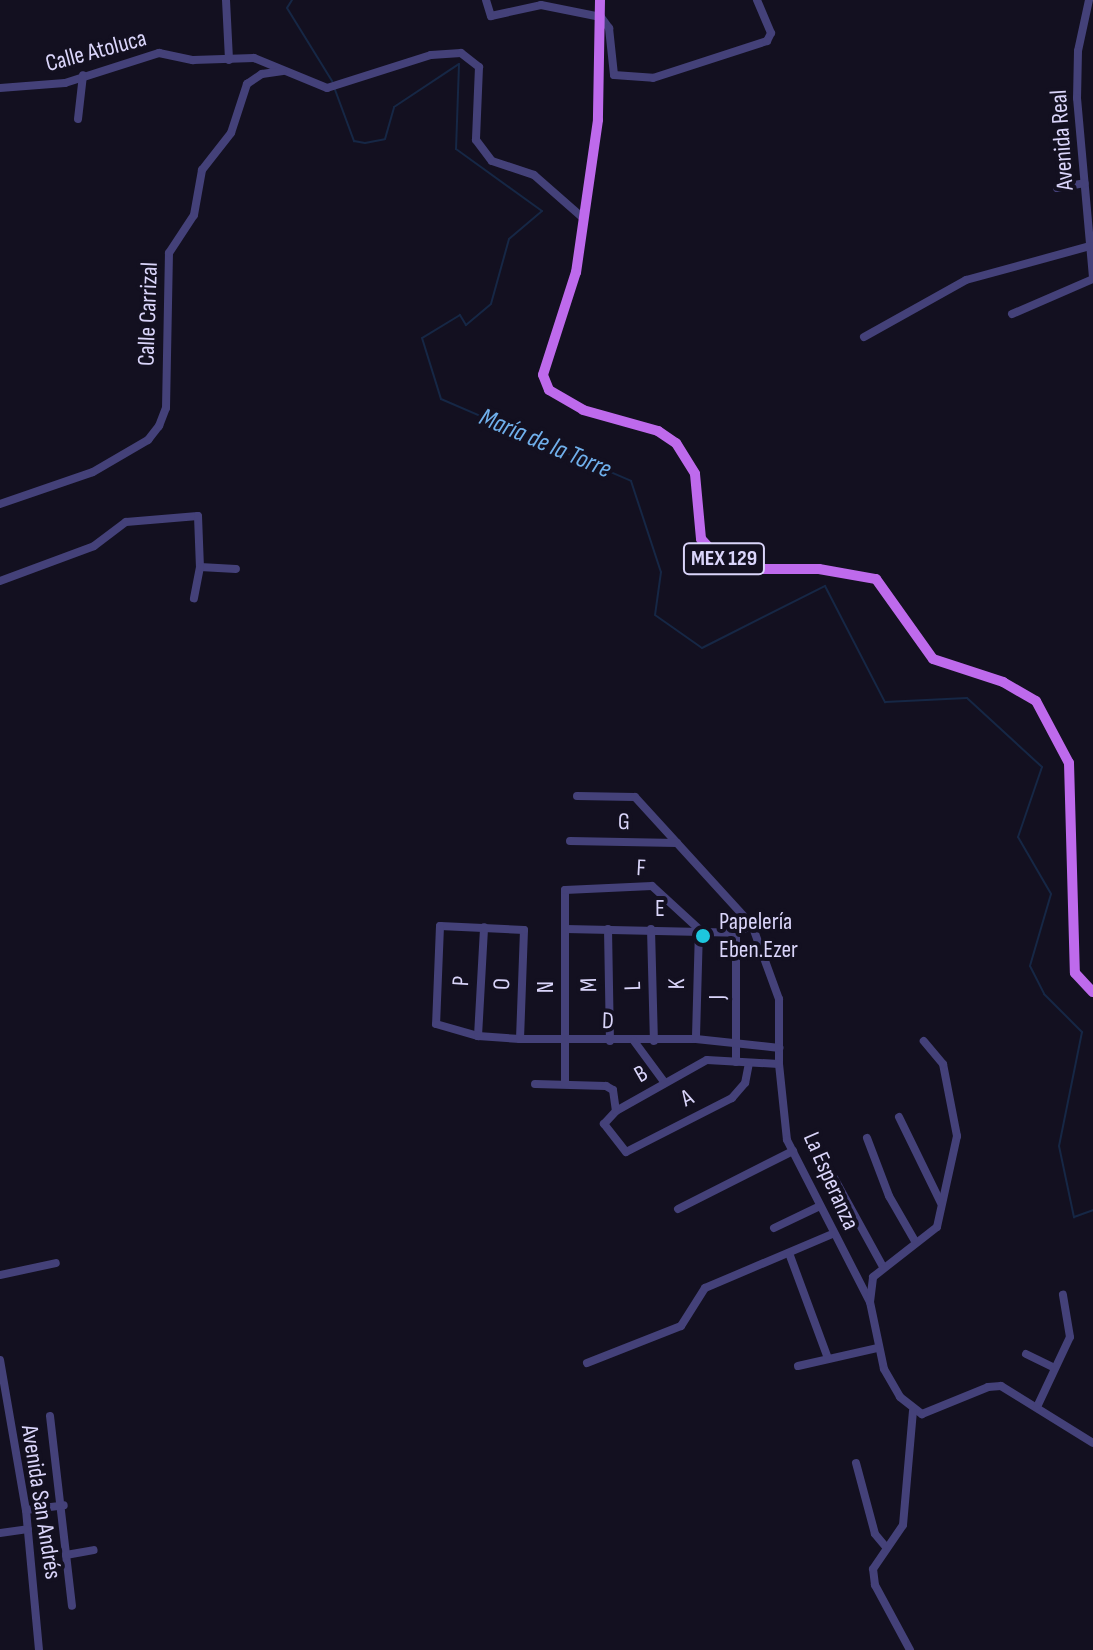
<!DOCTYPE html>
<html>
<head>
<meta charset="utf-8">
<style>
	body { margin:0 }
	#map { position:relative; width:1093px; height:1650px; overflow:hidden; background:#131020; font-family:"Sofia Sans Condensed",sans-serif }
	div>[style] { position:absolute }
	[style*='--x'] { left:calc(var(--x)*1px); top:calc(var(--y)*1px); width:calc(var(--w)*1px); rotate:calc(var(--a)*1deg) }
	.stream>* { height:2px; margin:-1px; padding:0 1px; transform-origin:1px; border-radius:1px; background:#162745 }
	.minor>* { height:8px; margin:-4px; padding:0 4px; transform-origin:4px; border-radius:4px; background:#444179 }
	.major>* { height:10px; margin:-5px; padding:0 5px; transform-origin:5px; border-radius:5px; background:#be6aec }
	.dots>* { width:22px; height:22px; translate:-50% -50%; box-sizing:border-box; border:4px solid #131020; border-radius:50% }
	span { translate:-50% -50%; white-space:nowrap; text-align:center; line-height:1.15; -webkit-text-stroke:8px #131020; paint-order:stroke }
	.shield-label span { padding:2px 6px; background:#131020; border:2px solid; border-radius:6px; -webkit-text-stroke-width:0 }
	.shield-label { font-size:22px; color:#dad5fa; font-weight:700 }
	.street-label { font-size:24px; color:#dad5fa }
	.poi-label { font-size:24px; color:#dad5fa }
	.left { translate:0 -50%; text-align:left }
	.water-label { font-size:26px; color:#70b0ec; font-style:italic }
</style>
</head>
<body>
<div id="map">
	<div class="stream">
		<div style="--x:292;--y:0;--w:9;--a:122"></div>
		<div style="--x:287;--y:8;--w:86;--a:58.3"></div>
		<div style="--x:334;--y:87;--w:58;--a:69.7"></div>
		<div style="--x:354;--y:141;--w:11;--a:10"></div>
		<div style="--x:365;--y:143;--w:20;--a:-11"></div>
		<div style="--x:385;--y:139;--w:33;--a:-74"></div>
		<div style="--x:394;--y:107;--w:78;--a:-33.5"></div>
		<div style="--x:459;--y:64;--w:85;--a:92"></div>
		<div style="--x:456;--y:149;--w:106;--a:35.8"></div>
		<div style="--x:542;--y:211;--w:43;--a:139.7"></div>
		<div style="--x:509;--y:239;--w:67;--a:105.5"></div>
		<div style="--x:491;--y:304;--w:33;--a:140"></div>
		<div style="--x:466;--y:325;--w:12;--a:-121"></div>
		<div style="--x:460;--y:315;--w:44;--a:148.8"></div>
		<div style="--x:422;--y:338;--w:64;--a:72.7"></div>
		<div style="--x:441;--y:399;--w:207;--a:23.3"></div>
		<div style="--x:631;--y:481;--w:96;--a:71.8"></div>
		<div style="--x:661;--y:572;--w:43;--a:97.9"></div>
		<div style="--x:655;--y:615;--w:57;--a:35.1"></div>
		<div style="--x:702;--y:648;--w:138;--a:-26.8"></div>
		<div style="--x:825;--y:586;--w:131;--a:62.7"></div>
		<div style="--x:885;--y:702;--w:82;--a:-2.8"></div>
		<div style="--x:967;--y:698;--w:102;--a:42.6"></div>
		<div style="--x:1042;--y:767;--w:74;--a:108.9"></div>
		<div style="--x:1018;--y:837;--w:66;--a:59.9"></div>
		<div style="--x:1051;--y:894;--w:75;--a:106.3"></div>
		<div style="--x:1030;--y:966;--w:31;--a:63"></div>
		<div style="--x:1044;--y:994;--w:54;--a:45"></div>
		<div style="--x:1082;--y:1032;--w:116;--a:101.4"></div>
		<div style="--x:1059;--y:1146;--w:73;--a:78.1"></div>
		<div style="--x:1074;--y:1217;--w:20;--a:-20"></div>
	</div>
	<div class="minor">
		<div style="--x:226;--y:0;--w:60;--a:87.1"></div>
		<div style="--x:486;--y:0;--w:17;--a:73"></div>
		<div style="--x:491;--y:16;--w:51;--a:-12.4"></div>
		<div style="--x:541;--y:5;--w:61;--a:11.3"></div>
		<div style="--x:601;--y:17;--w:14;--a:54"></div>
		<div style="--x:609;--y:28;--w:47;--a:83.9"></div>
		<div style="--x:614;--y:75;--w:39;--a:4"></div>
		<div style="--x:653;--y:78;--w:120;--a:-18"></div>
		<div style="--x:767;--y:41;--w:9;--a:-63"></div>
		<div style="--x:771;--y:33;--w:36;--a:-113"></div>
		<div style="--x:1089;--y:0;--w:52;--a:102.2"></div>
		<div style="--x:1078;--y:51;--w:47;--a:91.2"></div>
		<div style="--x:1077;--y:98;--w:181;--a:84.9"></div>
		<div style="--x:0;--y:88;--w:65;--a:-4.4"></div>
		<div style="--x:65;--y:83;--w:99;--a:-17.7"></div>
		<div style="--x:159;--y:53;--w:35;--a:12"></div>
		<div style="--x:193;--y:60;--w:61;--a:-1.9"></div>
		<div style="--x:254;--y:58;--w:79;--a:22.3"></div>
		<div style="--x:327;--y:88;--w:109;--a:-17.6"></div>
		<div style="--x:431;--y:55;--w:30;--a:-4"></div>
		<div style="--x:461;--y:53;--w:23;--a:38"></div>
		<div style="--x:479;--y:67;--w:73;--a:92.4"></div>
		<div style="--x:476;--y:140;--w:26;--a:53"></div>
		<div style="--x:492;--y:161;--w:44;--a:18.4"></div>
		<div style="--x:534;--y:175;--w:64;--a:41.2"></div>
		<div style="--x:78;--y:119;--w:44;--a:-83.5"></div>
		<div style="--x:1057;--y:188;--w:28;--a:-10"></div>
		<div style="--x:1012;--y:314;--w:88;--a:-23.4"></div>
		<div style="--x:864;--y:337;--w:117;--a:-29.2"></div>
		<div style="--x:966;--y:280;--w:129;--a:-15.3"></div>
		<div style="--x:0;--y:504;--w:98;--a:-19"></div>
		<div style="--x:93;--y:472;--w:64;--a:-30.2"></div>
		<div style="--x:148;--y:440;--w:18;--a:-52"></div>
		<div style="--x:159;--y:426;--w:19;--a:-69"></div>
		<div style="--x:166;--y:408;--w:155;--a:-88.9"></div>
		<div style="--x:169;--y:253;--w:45;--a:-56.7"></div>
		<div style="--x:194;--y:215;--w:46;--a:-79.9"></div>
		<div style="--x:202;--y:170;--w:47;--a:-51.9"></div>
		<div style="--x:231;--y:133;--w:52;--a:-71.9"></div>
		<div style="--x:247;--y:84;--w:18;--a:-34"></div>
		<div style="--x:262;--y:74;--w:21;--a:-8"></div>
		<div style="--x:200;--y:567;--w:36;--a:3"></div>
		<div style="--x:0;--y:581;--w:100;--a:-20.4"></div>
		<div style="--x:94;--y:546;--w:40;--a:-37"></div>
		<div style="--x:126;--y:522;--w:72;--a:-4.8"></div>
		<div style="--x:198;--y:516;--w:51;--a:87.8"></div>
		<div style="--x:200;--y:567;--w:32;--a:101"></div>
		<div style="--x:577;--y:796;--w:58;--a:1"></div>
		<div style="--x:635;--y:797;--w:173;--a:47.6"></div>
		<div style="--x:752;--y:925;--w:79;--a:70"></div>
		<div style="--x:779;--y:999;--w:65;--a:90"></div>
		<div style="--x:779;--y:1064;--w:76;--a:84"></div>
		<div style="--x:787;--y:1140;--w:182;--a:62.9"></div>
		<div style="--x:870;--y:1302;--w:68;--a:78.2"></div>
		<div style="--x:884;--y:1369;--w:32;--a:60"></div>
		<div style="--x:900;--y:1397;--w:28;--a:38"></div>
		<div style="--x:922;--y:1414;--w:71;--a:-22.2"></div>
		<div style="--x:988;--y:1387;--w:13;--a:-4"></div>
		<div style="--x:1001;--y:1386;--w:108;--a:31.8"></div>
		<div style="--x:570;--y:841;--w:107;--a:1.1"></div>
		<div style="--x:566;--y:929;--w:170;--a:1.3"></div>
		<div style="--x:736;--y:933;--w:18;--a:-27"></div>
		<div style="--x:608;--y:929;--w:112;--a:89"></div>
		<div style="--x:651;--y:929;--w:112;--a:88.5"></div>
		<div style="--x:736;--y:933;--w:129;--a:90"></div>
		<div style="--x:478;--y:1036;--w:109;--a:-86.8"></div>
		<div style="--x:520;--y:1039;--w:109;--a:-87.9"></div>
		<div style="--x:524;--y:930;--w:84;--a:-177.3"></div>
		<div style="--x:440;--y:926;--w:98;--a:92.3"></div>
		<div style="--x:436;--y:1024;--w:44;--a:15.9"></div>
		<div style="--x:478;--y:1036;--w:42;--a:4.1"></div>
		<div style="--x:520;--y:1039;--w:176;--a:0"></div>
		<div style="--x:696;--y:1039;--w:84;--a:6.1"></div>
		<div style="--x:634;--y:1041;--w:52;--a:53.6"></div>
		<div style="--x:749;--y:1063;--w:20;--a:101"></div>
		<div style="--x:745;--y:1083;--w:20;--a:131"></div>
		<div style="--x:732;--y:1098;--w:119;--a:153"></div>
		<div style="--x:626;--y:1152;--w:36;--a:-128"></div>
		<div style="--x:604;--y:1124;--w:18;--a:-47"></div>
		<div style="--x:616;--y:1111;--w:104;--a:-29.3"></div>
		<div style="--x:707;--y:1060;--w:72;--a:3.2"></div>
		<div style="--x:535;--y:1084;--w:71;--a:1.6"></div>
		<div style="--x:606;--y:1086;--w:8;--a:30"></div>
		<div style="--x:613;--y:1090;--w:21;--a:82"></div>
		<div style="--x:565;--y:1084;--w:194;--a:-90"></div>
		<div style="--x:565;--y:890;--w:87;--a:-2.6"></div>
		<div style="--x:652;--y:886;--w:64;--a:42.5"></div>
		<div style="--x:699;--y:929;--w:110;--a:91.6"></div>
		<div style="--x:899;--y:1117;--w:96;--a:64"></div>
		<div style="--x:867;--y:1138;--w:62;--a:69.2"></div>
		<div style="--x:889;--y:1196;--w:54;--a:60.1"></div>
		<div style="--x:827;--y:1165;--w:116;--a:61.2"></div>
		<div style="--x:678;--y:1209;--w:129;--a:-26.8"></div>
		<div style="--x:774;--y:1228;--w:49;--a:-25.5"></div>
		<div style="--x:789;--y:1253;--w:110;--a:69.7"></div>
		<div style="--x:0;--y:1275;--w:57;--a:-12.1"></div>
		<div style="--x:870;--y:1302;--w:25;--a:-83"></div>
		<div style="--x:873;--y:1277;--w:81;--a:-38"></div>
		<div style="--x:937;--y:1227;--w:93;--a:-77.6"></div>
		<div style="--x:957;--y:1136;--w:73;--a:-101"></div>
		<div style="--x:943;--y:1064;--w:30;--a:-130"></div>
		<div style="--x:1026;--y:1354;--w:32;--a:26"></div>
		<div style="--x:0;--y:1360;--w:152;--a:80.2"></div>
		<div style="--x:26;--y:1510;--w:141;--a:84.7"></div>
		<div style="--x:587;--y:1363;--w:101;--a:-21.5"></div>
		<div style="--x:681;--y:1326;--w:45;--a:-57.7"></div>
		<div style="--x:705;--y:1288;--w:138;--a:-23"></div>
		<div style="--x:798;--y:1366;--w:82;--a:-12.7"></div>
		<div style="--x:1037;--y:1407;--w:77;--a:-64.8"></div>
		<div style="--x:1070;--y:1337;--w:43;--a:-99.5"></div>
		<div style="--x:50;--y:1416;--w:191;--a:83.4"></div>
		<div style="--x:856;--y:1463;--w:73;--a:75"></div>
		<div style="--x:875;--y:1534;--w:17;--a:50"></div>
		<div style="--x:26;--y:1510;--w:38;--a:-7"></div>
		<div style="--x:0;--y:1533;--w:28;--a:-8"></div>
		<div style="--x:66;--y:1555;--w:28;--a:-10"></div>
		<div style="--x:910;--y:1650;--w:74;--a:-118.3"></div>
		<div style="--x:875;--y:1585;--w:16;--a:-97"></div>
		<div style="--x:873;--y:1569;--w:53;--a:-55.7"></div>
		<div style="--x:903;--y:1525;--w:114;--a:-85"></div>
	</div>
	<div class="major">
		<div style="--x:600;--y:0;--w:120;--a:91"></div>
		<div style="--x:598;--y:120;--w:154;--a:98.2"></div>
		<div style="--x:576;--y:272;--w:108;--a:107.8"></div>
		<div style="--x:543;--y:375;--w:16;--a:68"></div>
		<div style="--x:549;--y:390;--w:39;--a:30"></div>
		<div style="--x:583;--y:410;--w:78;--a:15.6"></div>
		<div style="--x:658;--y:431;--w:22;--a:34"></div>
		<div style="--x:676;--y:443;--w:36;--a:58"></div>
		<div style="--x:695;--y:474;--w:65;--a:84.7"></div>
		<div style="--x:701;--y:539;--w:22;--a:47"></div>
		<div style="--x:716;--y:555;--w:45;--a:18"></div>
		<div style="--x:759;--y:569;--w:60;--a:0"></div>
		<div style="--x:819;--y:569;--w:58;--a:10"></div>
		<div style="--x:876;--y:579;--w:98;--a:54.5"></div>
		<div style="--x:933;--y:659;--w:74;--a:18.2"></div>
		<div style="--x:1003;--y:682;--w:38;--a:30"></div>
		<div style="--x:1036;--y:701;--w:70;--a:62"></div>
		<div style="--x:1069;--y:763;--w:210;--a:88.4"></div>
		<div style="--x:1075;--y:973;--w:26;--a:47"></div>
	</div>
	<div class="dots">
		<div style="left:703px;top:936px;background:#1dc6de"></div>
	</div>
	<div class="shield-label">
		<span style="left:724px;top:559px">MEX 129</span>
	</div>
	<div class="street-label">
		<span style="left:96px;top:51px;rotate:-15deg">Calle Atoluca</span>
		<span style="left:1062px;top:140px;rotate:-94deg">Avenida Real</span>
		<span style="left:148px;top:314px;rotate:-88deg">Calle Carrizal</span>
		<span style="left:624px;top:822px;rotate:1deg">G</span>
		<span style="left:641px;top:868px;rotate:3deg">F</span>
		<span style="left:660px;top:909px">E</span>
		<span style="left:461px;top:981px;rotate:-87deg">P</span>
		<span style="left:502px;top:984px;rotate:-88deg">O</span>
		<span style="left:677px;top:984px;rotate:-89deg">K</span>
		<span style="left:589px;top:985px;rotate:-91deg">M</span>
		<span style="left:633px;top:986px;rotate:-92deg">L</span>
		<span style="left:546px;top:987px;rotate:-90deg">N</span>
		<span style="left:718px;top:997px;rotate:-90deg">J</span>
		<span style="left:608px;top:1021px;rotate:2deg">D</span>
		<span style="left:641px;top:1074px;rotate:-30deg">B</span>
		<span style="left:687px;top:1098px;rotate:-27deg">A</span>
		<span style="left:831px;top:1181px;rotate:66deg">La Esperanza</span>
		<span style="left:41px;top:1502px;rotate:81deg">Avenida San Andrés</span>
	</div>
	<div class="poi-label">
		<span class="left" style="left:719px;top:936px">Papelería<br>Eben.Ezer</span>
	</div>
	<div class="water-label">
		<span style="left:545px;top:444px;rotate:23deg">María de la Torre</span>
	</div>
</div>
</body>
</html>
